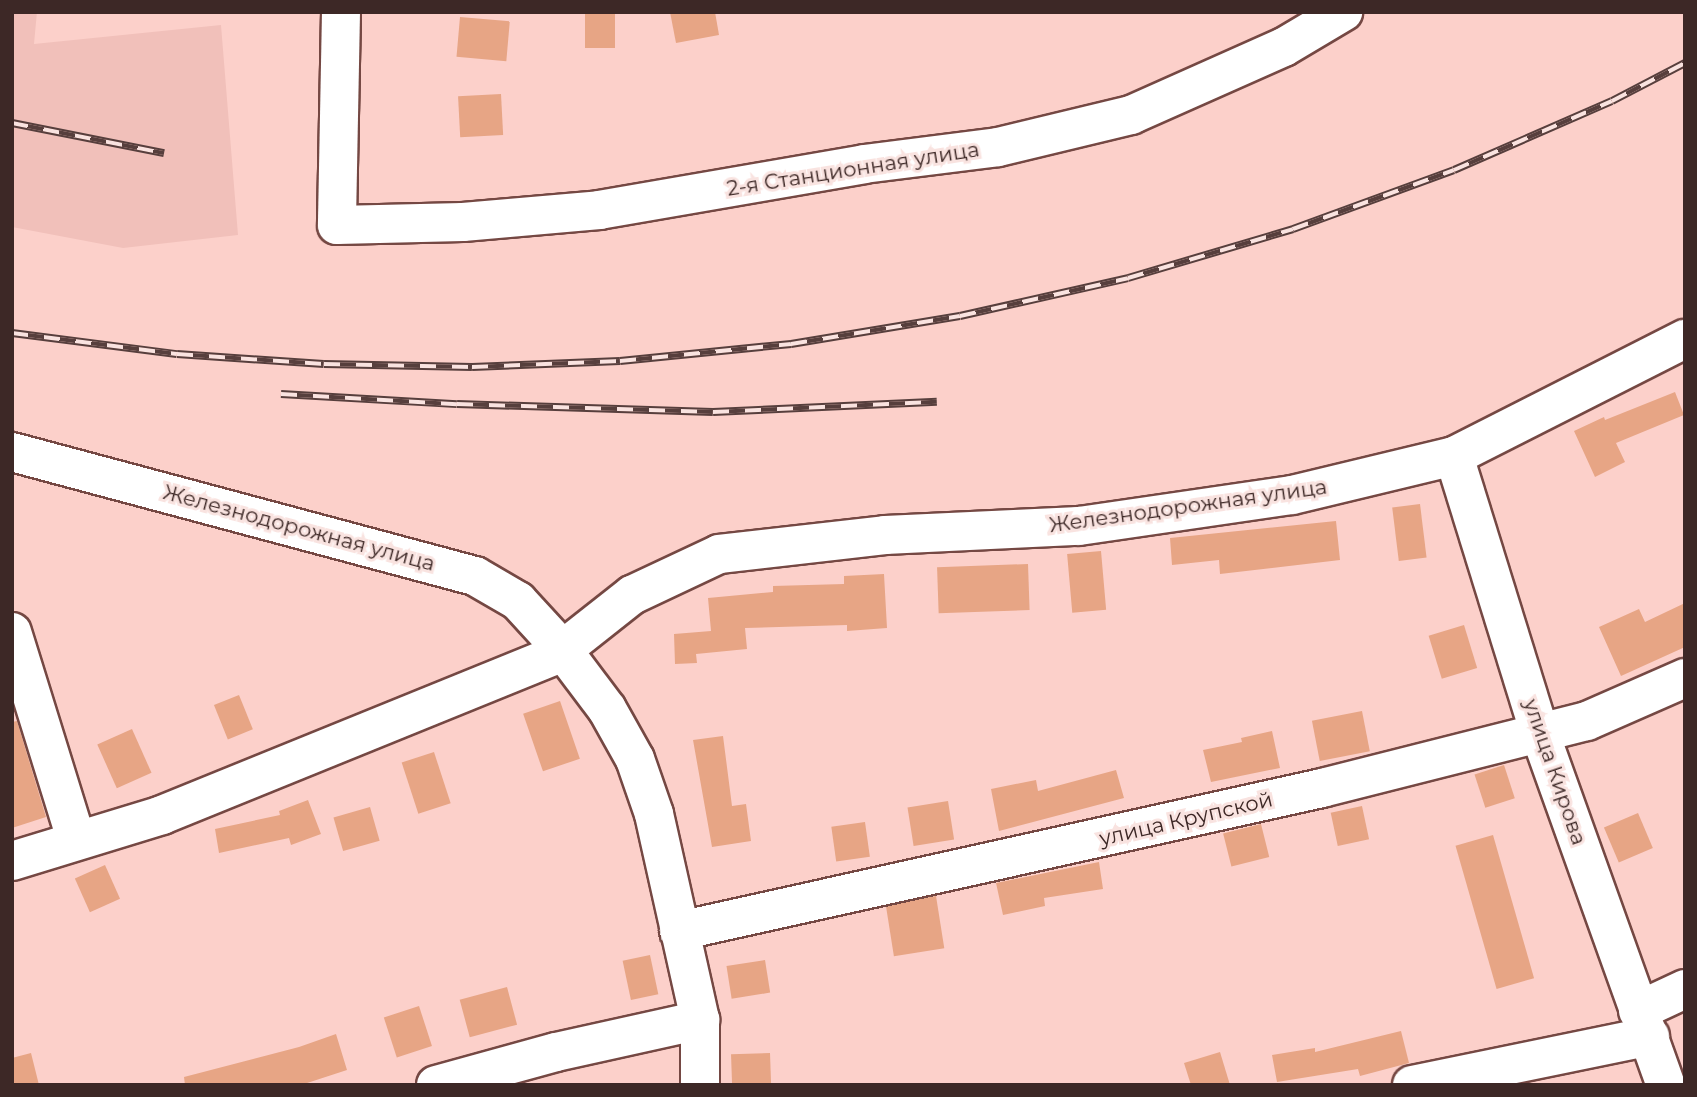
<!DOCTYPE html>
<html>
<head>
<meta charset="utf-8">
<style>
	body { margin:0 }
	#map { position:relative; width:1697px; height:1097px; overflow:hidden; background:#fcd0ca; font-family:Montserrat,sans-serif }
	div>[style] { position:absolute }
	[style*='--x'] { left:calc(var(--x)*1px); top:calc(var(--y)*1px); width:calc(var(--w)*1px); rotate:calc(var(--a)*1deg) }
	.built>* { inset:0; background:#f1c0ba }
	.building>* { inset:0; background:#e7a585; transform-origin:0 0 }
	.roads { filter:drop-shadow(2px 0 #754843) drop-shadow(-2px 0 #754843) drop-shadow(0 2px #754843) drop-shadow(0 -2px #754843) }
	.minor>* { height:38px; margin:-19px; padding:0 19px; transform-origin:19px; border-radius:19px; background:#fff }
	.rail>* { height:8px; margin-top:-4px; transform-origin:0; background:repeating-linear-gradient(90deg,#f9e3e0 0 16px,#573f3d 0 32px); box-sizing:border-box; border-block:2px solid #573f3d }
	span { translate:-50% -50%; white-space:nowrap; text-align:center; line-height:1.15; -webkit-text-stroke:6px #f9e3e0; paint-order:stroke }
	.street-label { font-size:21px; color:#3d2826 }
	.frame { position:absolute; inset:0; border:14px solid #3d2826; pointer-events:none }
</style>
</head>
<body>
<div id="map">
	<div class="built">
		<div style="clip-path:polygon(12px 12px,37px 12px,34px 44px,221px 25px,238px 235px,123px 248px,12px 227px)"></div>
	</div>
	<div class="building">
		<div style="left:585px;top:12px;width:30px;height:36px"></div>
		<div style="clip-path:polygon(670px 12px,715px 12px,719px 35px,676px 43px)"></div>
		<div style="left:460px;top:17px;width:50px;height:40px;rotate:5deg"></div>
		<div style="left:501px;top:94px;width:41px;height:43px;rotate:87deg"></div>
		<div style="clip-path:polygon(1675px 392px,1684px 415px,1616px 443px,1625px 462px,1595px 477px,1574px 431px,1604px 417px,1605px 420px)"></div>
		<div style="left:1420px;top:504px;width:54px;height:28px;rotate:83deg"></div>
		<div style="clip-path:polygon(1336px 521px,1340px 560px,1220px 574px,1219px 560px,1172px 565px,1170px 538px)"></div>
		<div style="left:1101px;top:551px;width:59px;height:34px;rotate:85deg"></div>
		<div style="left:1028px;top:564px;width:46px;height:91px;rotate:88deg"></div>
		<div style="clip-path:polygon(884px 574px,887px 628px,847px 631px,847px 625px,745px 628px,747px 649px,696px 654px,697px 663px,675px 664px,674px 634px,711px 631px,708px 598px,773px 592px,773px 586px,844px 584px,844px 576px)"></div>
		<div style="clip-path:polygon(1685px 603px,1685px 647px,1621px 676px,1599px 627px,1639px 609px,1645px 622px)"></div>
		<div style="left:1464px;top:625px;width:45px;height:37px;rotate:73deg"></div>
		<div style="left:239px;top:695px;width:37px;height:27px;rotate:68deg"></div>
		<div style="left:560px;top:701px;width:61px;height:39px;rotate:71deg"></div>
		<div style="left:1362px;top:711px;width:41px;height:51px;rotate:79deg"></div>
		<div style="clip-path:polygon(17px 721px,46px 817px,12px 828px,12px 722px)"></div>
		<div style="left:132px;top:729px;width:48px;height:38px;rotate:66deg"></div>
		<div style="clip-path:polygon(1272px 731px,1280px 768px,1211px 782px,1203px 750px,1242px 742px,1241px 738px)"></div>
		<div style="clip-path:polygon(723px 736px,732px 806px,746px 804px,751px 841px,712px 847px,693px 740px)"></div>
		<div style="left:434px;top:752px;width:54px;height:34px;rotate:72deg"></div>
		<div style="left:1504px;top:765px;width:35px;height:31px;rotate:72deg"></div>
		<div style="clip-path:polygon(1116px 770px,1124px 798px,999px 831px,991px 789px,1036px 780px,1038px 791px)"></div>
		<div style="clip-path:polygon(308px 800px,321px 834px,291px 845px,289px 838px,219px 853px,215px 829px,280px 815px,279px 811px)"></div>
		<div style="left:948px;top:801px;width:39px;height:41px;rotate:81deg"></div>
		<div style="left:1362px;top:806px;width:34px;height:32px;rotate:78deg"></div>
		<div style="left:370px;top:807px;width:35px;height:38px;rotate:74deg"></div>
		<div style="left:1638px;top:813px;width:38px;height:37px;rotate:67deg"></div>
		<div style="left:865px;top:822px;width:35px;height:34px;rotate:82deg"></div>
		<div style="left:1261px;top:824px;width:34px;height:39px;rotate:76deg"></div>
		<div style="left:1493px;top:835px;width:149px;height:39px;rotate:74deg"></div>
		<div style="clip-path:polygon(1099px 862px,1103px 889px,1044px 898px,1045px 906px,1003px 915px,996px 883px)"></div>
		<div style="left:105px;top:865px;width:37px;height:33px;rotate:66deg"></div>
		<div style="left:936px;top:896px;width:53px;height:51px;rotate:81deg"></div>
		<div style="left:650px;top:955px;width:40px;height:28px;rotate:78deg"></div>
		<div style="left:765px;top:960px;width:33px;height:39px;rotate:81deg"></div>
		<div style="left:507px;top:987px;width:39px;height:49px;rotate:75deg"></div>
		<div style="left:419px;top:1006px;width:42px;height:37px;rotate:72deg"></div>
		<div style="clip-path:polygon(1401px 1031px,1409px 1063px,1360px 1076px,1358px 1069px,1277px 1082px,1272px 1055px,1315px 1048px,1315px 1052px)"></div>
		<div style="clip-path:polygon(336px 1034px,347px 1070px,301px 1085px,185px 1085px,184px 1077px,299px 1047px)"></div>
		<div style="clip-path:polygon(1220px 1052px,1230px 1085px,1191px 1085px,1184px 1063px)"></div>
		<div style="clip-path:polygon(31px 1053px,39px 1085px,12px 1085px,12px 1058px)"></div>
		<div style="left:770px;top:1053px;width:32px;height:39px;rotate:88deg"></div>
	</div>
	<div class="roads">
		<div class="minor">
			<div style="--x:341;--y:12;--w:213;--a:91.1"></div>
			<div style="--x:337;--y:225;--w:126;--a:-1.4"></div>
			<div style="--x:463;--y:222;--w:137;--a:-5"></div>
			<div style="--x:599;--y:210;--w:269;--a:-9.8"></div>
			<div style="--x:864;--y:164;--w:135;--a:-7.2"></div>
			<div style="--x:998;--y:147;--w:137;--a:-13.5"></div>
			<div style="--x:1131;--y:115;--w:167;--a:-24"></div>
			<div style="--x:1284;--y:47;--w:69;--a:-30.7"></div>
			<div style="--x:12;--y:452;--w:479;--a:15"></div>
			<div style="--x:475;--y:576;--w:50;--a:30.2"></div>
			<div style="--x:518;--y:601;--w:64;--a:47.5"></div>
			<div style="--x:561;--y:648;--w:76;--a:53"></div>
			<div style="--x:607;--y:709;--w:57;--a:60.8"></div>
			<div style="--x:635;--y:759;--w:58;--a:70.9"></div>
			<div style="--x:654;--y:814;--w:211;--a:77.4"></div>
			<div style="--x:700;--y:1020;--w:65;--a:90"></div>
			<div style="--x:1454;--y:456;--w:288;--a:72.8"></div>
			<div style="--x:1539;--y:731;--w:376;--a:70.3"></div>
			<div style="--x:12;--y:632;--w:217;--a:72.8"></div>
			<div style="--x:12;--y:861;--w:157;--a:-17"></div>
			<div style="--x:162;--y:815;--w:425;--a:-22.1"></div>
			<div style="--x:556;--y:655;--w:97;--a:-38.3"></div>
			<div style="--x:632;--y:595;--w:96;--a:-25.2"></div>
			<div style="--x:719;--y:554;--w:167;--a:-6.5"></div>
			<div style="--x:885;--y:535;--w:194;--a:-2.7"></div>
			<div style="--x:1079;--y:526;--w:215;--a:-8.3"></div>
			<div style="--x:1292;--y:495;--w:167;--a:-13.5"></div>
			<div style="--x:1454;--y:456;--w:259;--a:-26.9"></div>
			<div style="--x:679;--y:931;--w:659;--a:-12.54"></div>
			<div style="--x:1322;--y:788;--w:273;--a:-14.2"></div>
			<div style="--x:1587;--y:721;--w:107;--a:-23.7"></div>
			<div style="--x:1638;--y:1011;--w:52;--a:-25.1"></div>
			<div style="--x:436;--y:1085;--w:124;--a:-15.4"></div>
			<div style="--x:556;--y:1052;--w:148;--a:-12.5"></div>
			<div style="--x:1412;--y:1085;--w:243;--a:-11.6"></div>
		</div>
	</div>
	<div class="rail">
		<div style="--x:12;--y:123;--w:155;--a:11.2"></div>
		<div style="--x:12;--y:333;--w:166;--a:7.3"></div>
		<div style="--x:177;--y:354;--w:147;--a:3.9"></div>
		<div style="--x:324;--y:364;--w:148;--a:1.2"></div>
		<div style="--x:472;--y:367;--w:148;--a:-2.3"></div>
		<div style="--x:620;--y:361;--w:172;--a:-5.7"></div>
		<div style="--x:791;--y:344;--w:171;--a:-9.4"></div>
		<div style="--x:960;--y:316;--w:172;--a:-12.7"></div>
		<div style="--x:1128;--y:278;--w:172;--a:-16.5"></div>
		<div style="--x:1293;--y:229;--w:171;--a:-20.1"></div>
		<div style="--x:1454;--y:170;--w:172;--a:-23.6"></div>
		<div style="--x:1612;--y:101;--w:82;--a:-27.5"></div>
		<div style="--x:281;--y:394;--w:176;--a:3.3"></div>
		<div style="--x:457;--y:404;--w:256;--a:1.8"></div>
		<div style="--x:713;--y:412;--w:224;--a:-2.6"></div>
	</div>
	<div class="street-label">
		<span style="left:853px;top:169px;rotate:-9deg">2-я Станционная улица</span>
		<span style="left:1188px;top:506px;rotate:-8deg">Железнодорожная улица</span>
		<span style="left:299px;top:528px;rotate:15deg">Железнодорожная улица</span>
		<span style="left:1555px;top:772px;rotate:71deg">улица Кирова</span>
		<span style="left:1186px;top:819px;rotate:-13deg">улица Крупской</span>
	</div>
	<div class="frame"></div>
</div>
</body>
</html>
